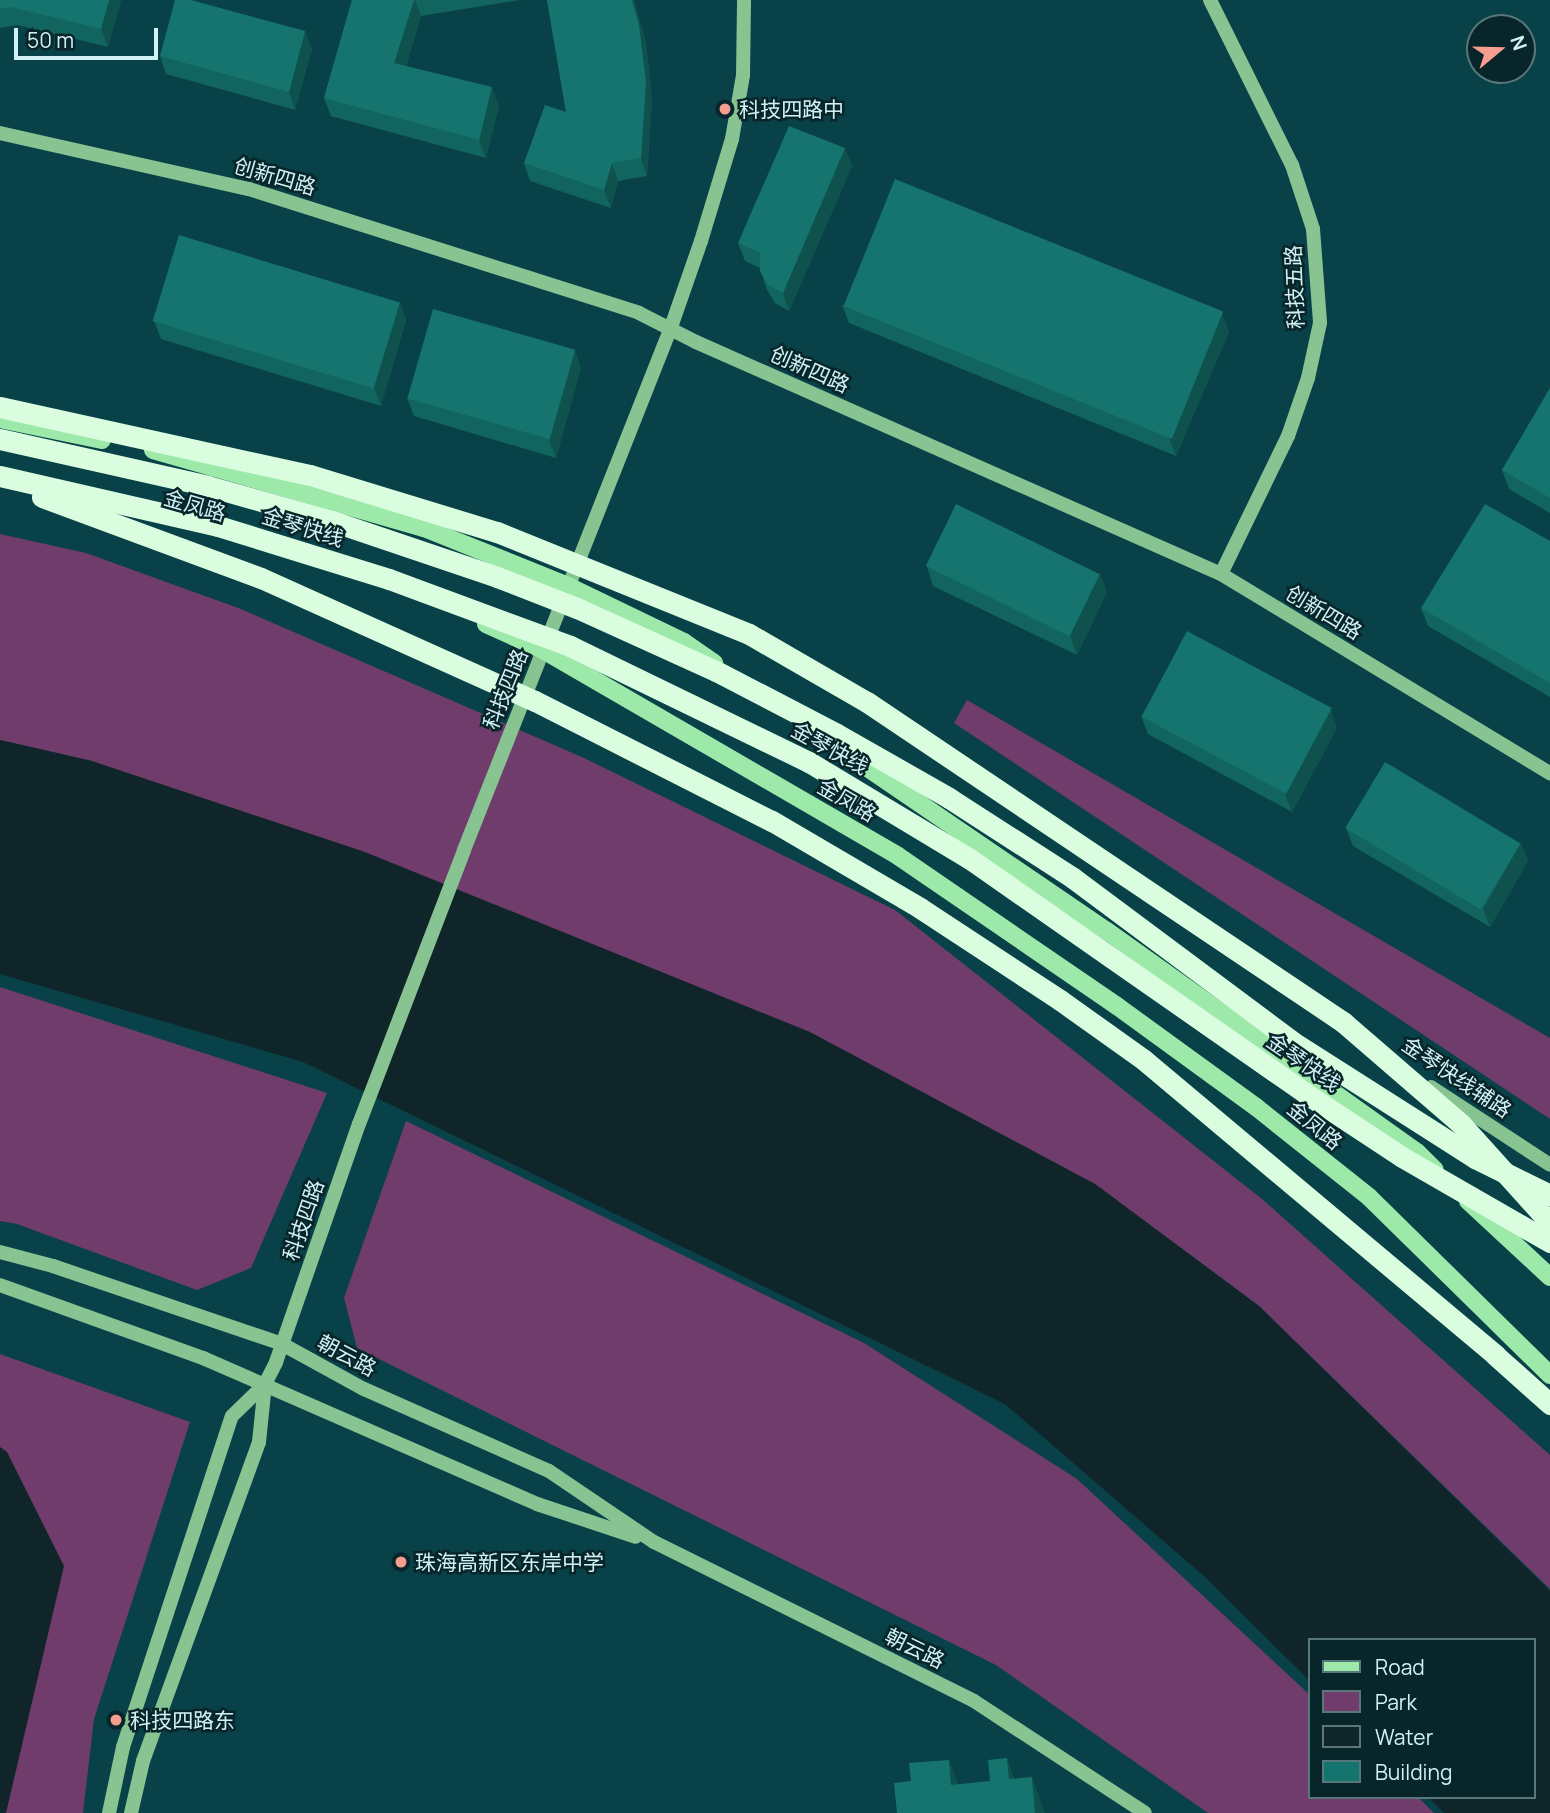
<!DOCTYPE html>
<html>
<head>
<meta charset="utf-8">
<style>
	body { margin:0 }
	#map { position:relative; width:1550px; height:1813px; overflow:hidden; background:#094149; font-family:Manrope,"Noto Sans SC",sans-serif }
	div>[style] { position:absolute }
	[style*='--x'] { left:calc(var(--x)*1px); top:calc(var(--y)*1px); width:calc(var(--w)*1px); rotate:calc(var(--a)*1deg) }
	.green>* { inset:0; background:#6f3c6c }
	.water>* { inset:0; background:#102529 }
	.secondary>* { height:14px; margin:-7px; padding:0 7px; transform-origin:7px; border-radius:7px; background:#88c392 }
	.primary>* { height:18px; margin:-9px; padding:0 9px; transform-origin:9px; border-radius:9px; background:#9ce9a9 }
	.highway>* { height:21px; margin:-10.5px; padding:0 10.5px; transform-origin:10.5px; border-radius:10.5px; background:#d9fdde }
	.highway-bridge>* { height:21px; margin:-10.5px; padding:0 10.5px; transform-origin:10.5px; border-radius:10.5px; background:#d9fdde }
	.wall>* { inset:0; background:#12645f }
	.shaded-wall>* { inset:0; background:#0f514d }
	.building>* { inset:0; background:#15746e; transform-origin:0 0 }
	.dots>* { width:19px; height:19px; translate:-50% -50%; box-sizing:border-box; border:4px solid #082529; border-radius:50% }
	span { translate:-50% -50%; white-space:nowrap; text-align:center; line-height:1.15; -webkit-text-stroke:5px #082529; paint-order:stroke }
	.poi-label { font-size:21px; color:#d1f1f6 }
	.left { translate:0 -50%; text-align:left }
	.street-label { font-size:21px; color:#d1f1f6 }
	.legend { position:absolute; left:1308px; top:1638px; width:228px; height:161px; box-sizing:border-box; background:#082529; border:2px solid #58777b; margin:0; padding:9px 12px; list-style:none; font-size:21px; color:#d1f1f6 }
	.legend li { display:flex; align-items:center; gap:14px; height:35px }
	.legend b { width:35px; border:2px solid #58777b }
	.north { position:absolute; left:1466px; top:14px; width:70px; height:70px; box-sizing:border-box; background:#082529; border:2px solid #58777b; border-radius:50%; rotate:71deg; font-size:19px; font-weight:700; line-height:28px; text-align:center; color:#d1f1f6 }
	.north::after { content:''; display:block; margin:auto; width:24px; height:32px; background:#f59d8f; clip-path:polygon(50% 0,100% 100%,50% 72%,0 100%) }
	.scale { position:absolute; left:14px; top:28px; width:144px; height:32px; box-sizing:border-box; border:4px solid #d1f1f6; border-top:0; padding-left:9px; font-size:21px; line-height:24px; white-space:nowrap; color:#d1f1f6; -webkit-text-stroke:5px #082529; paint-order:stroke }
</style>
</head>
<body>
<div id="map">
	<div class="green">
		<div style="clip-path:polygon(0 534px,86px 553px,241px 609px,584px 758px,895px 910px,1262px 1199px,1550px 1455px,1550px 1589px,1259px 1306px,1095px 1184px,92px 761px,0 740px)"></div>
		<div style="clip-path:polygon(967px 700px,1550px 1038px,1550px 1119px,954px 723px)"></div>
		<div style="clip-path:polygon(0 987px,327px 1093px,251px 1268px,197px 1290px,17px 1224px,0 1221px)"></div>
		<div style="clip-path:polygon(406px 1121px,864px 1343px,1077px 1479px,1310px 1695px,1310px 1797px,1418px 1797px,1434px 1813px,1208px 1813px,996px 1665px,357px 1348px,344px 1298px)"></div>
		<div style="clip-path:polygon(0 1354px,190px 1422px,94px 1719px,83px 1813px,0 1813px)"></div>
	</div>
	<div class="water">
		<div style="clip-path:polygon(0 740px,92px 761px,365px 852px,810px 1032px,1095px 1184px,1259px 1306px,1550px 1591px,1550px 1813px,1444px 1813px,1428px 1797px,1534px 1797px,1534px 1640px,1310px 1640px,1310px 1681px,1205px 1577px,1005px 1404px,303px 1062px,0 974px)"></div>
		<div style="clip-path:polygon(0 1447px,7px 1452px,64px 1566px,6px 1813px,0 1813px)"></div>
	</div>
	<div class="secondary">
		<div style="--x:1210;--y:0;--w:184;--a:63.6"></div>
		<div style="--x:1292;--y:165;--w:67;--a:71.8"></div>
		<div style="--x:1313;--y:229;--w:94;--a:85.7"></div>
		<div style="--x:1320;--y:323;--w:56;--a:102.3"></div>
		<div style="--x:1308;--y:378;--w:61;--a:109"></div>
		<div style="--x:1288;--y:436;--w:153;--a:115.9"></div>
		<div style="--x:0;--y:133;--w:255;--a:12.7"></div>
		<div style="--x:249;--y:189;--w:409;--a:17.6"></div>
		<div style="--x:639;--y:313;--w:64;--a:27"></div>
		<div style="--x:696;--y:342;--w:574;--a:23.84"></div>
		<div style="--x:1221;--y:574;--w:385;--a:31.2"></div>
		<div style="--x:1431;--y:1087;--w:142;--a:33.2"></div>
		<div style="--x:0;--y:1252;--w:55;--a:14.8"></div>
		<div style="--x:53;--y:1266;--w:242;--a:18.8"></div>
		<div style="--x:282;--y:1344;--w:94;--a:28.8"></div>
		<div style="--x:364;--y:1389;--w:202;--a:23.9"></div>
		<div style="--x:549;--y:1471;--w:127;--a:34.1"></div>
		<div style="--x:654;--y:1542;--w:357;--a:26.4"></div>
		<div style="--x:974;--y:1701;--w:204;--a:33.2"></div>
		<div style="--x:0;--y:1285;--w:216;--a:19.8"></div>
		<div style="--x:203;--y:1358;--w:365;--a:23.6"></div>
		<div style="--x:537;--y:1504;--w:104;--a:18.4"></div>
		<div style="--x:109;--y:1813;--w:67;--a:-78"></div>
		<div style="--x:123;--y:1747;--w:348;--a:-71.8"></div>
		<div style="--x:232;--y:1416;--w:46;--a:-44.1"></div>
		<div style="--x:131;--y:1813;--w:53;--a:-77"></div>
		<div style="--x:143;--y:1761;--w:339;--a:-70"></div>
		<div style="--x:259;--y:1442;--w:58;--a:-84.1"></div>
		<div style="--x:265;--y:1384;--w:25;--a:-63"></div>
		<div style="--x:276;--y:1362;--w:252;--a:-70.8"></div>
		<div style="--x:359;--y:1124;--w:293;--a:-69"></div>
		<div style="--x:464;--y:850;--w:559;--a:-68.39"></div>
		<div style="--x:670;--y:330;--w:94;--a:-70.8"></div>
		<div style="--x:701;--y:241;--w:107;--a:-73.1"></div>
		<div style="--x:732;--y:139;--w:65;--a:-80.2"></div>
		<div style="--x:743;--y:75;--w:75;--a:-89.2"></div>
	</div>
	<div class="primary">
		<div style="--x:0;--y:419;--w:104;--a:11.6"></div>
		<div style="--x:153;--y:450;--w:282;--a:16.1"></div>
		<div style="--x:424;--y:528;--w:155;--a:21.9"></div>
		<div style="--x:568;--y:586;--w:129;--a:25.8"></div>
		<div style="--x:684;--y:642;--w:37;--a:35"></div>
		<div style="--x:486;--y:624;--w:63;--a:24.5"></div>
		<div style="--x:543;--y:650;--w:410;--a:30.1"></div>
		<div style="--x:898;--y:856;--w:265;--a:34.4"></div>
		<div style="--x:1117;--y:1006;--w:172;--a:36"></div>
		<div style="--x:1256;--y:1107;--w:144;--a:38.5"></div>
		<div style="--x:1369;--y:1197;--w:254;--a:44.5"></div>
		<div style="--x:812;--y:730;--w:357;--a:34.3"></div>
		<div style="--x:1107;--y:931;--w:381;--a:35.5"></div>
		<div style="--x:1417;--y:1152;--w:25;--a:45"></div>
		<div style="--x:1468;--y:1201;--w:112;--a:42.8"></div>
	</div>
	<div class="highway">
		<div style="--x:1343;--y:1022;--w:156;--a:40.8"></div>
		<div style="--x:1461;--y:1124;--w:133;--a:48"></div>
		<div style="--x:1495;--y:1355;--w:74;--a:41.7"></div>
	</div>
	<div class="highway-bridge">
		<div style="--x:0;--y:407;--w:317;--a:12.4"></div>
		<div style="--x:310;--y:475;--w:195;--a:17"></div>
		<div style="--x:497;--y:532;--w:272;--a:22"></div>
		<div style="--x:749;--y:634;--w:136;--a:30"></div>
		<div style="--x:867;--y:702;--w:574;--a:33.91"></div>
		<div style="--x:0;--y:439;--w:213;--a:12.7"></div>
		<div style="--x:208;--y:486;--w:129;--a:15.8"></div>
		<div style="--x:332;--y:521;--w:174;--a:18.7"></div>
		<div style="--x:497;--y:577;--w:86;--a:21.2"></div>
		<div style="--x:577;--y:608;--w:153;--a:24.4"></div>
		<div style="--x:716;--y:671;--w:136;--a:27.5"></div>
		<div style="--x:837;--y:734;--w:129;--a:29.7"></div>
		<div style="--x:949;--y:798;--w:148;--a:32.8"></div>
		<div style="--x:1073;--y:878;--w:274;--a:36.7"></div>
		<div style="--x:1293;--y:1042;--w:216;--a:32.5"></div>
		<div style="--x:1475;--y:1158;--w:84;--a:26.3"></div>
		<div style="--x:0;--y:476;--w:224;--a:12.9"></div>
		<div style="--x:218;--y:526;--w:179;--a:17.2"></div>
		<div style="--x:389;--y:579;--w:193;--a:20.3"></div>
		<div style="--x:570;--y:646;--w:266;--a:25.9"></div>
		<div style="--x:809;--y:762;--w:188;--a:31.1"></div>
		<div style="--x:970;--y:859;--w:409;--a:34.9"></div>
		<div style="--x:1305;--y:1093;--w:116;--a:33.4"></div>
		<div style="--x:1402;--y:1157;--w:171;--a:29.9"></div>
		<div style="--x:42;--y:497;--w:233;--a:20.3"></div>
		<div style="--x:261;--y:578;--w:300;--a:24.2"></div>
		<div style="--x:535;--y:701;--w:266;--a:26.9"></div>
		<div style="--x:772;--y:821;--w:172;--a:30.4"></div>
		<div style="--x:920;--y:908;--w:168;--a:33.3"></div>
		<div style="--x:1060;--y:1000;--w:103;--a:35.5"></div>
		<div style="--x:1144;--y:1060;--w:459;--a:40"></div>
	</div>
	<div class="wall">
		<div style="clip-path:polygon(0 0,121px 0,108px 47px,18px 25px,0 28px)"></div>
		<div style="clip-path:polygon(352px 0,520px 0,421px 16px,406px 66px,499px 106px,486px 158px,331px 116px,324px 98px)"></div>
		<div style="clip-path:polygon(547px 0,634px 0,646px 43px,652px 101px,647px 176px,618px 181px,611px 208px,530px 181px,524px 163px,566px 112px)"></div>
		<div style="clip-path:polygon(305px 31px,312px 49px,295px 110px,166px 74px,160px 56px)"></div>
		<div style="clip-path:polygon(845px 148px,852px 166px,789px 311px,775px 303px,767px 290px,760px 268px,745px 261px,738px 243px)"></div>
		<div style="clip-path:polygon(400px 302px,406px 320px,381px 406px,161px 339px,154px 321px)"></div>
		<div style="clip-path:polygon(842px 305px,1222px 314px,1229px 332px,1176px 456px,849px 323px)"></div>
		<div style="clip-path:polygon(581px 368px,556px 458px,414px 416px,407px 398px)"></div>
		<div style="clip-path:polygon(1550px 388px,1550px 513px,1509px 489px,1502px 470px)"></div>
		<div style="clip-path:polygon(1550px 541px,1550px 697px,1428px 626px,1421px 608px)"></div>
		<div style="clip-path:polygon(927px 567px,1107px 592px,1077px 655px,933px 586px)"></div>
		<div style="clip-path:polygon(1141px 716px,1337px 728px,1292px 812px,1148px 734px)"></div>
		<div style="clip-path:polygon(1346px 828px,1521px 843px,1528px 861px,1490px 927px,1353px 846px)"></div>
	</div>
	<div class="shaded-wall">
		<div style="clip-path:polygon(109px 0,121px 0,108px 47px,101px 29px)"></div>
		<div style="clip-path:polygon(414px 0,415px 0,421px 16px,401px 81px,394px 63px)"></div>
		<div style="clip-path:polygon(632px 0,634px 0,646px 43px,652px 101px,647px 176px,641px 158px)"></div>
		<div style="clip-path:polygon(305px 31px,312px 49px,295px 110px,289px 92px)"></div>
		<div style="clip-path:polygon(492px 87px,499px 106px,486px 158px,479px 140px)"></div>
		<div style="clip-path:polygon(845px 148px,852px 166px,789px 311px,783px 293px)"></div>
		<div style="clip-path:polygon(612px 163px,618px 181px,611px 208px,604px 190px)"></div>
		<div style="clip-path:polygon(400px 302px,406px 320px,381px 406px,374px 387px)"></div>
		<div style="clip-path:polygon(1222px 314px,1229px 332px,1176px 456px,1169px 438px)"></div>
		<div style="clip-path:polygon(575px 350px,581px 368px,556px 458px,549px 440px)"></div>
		<div style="clip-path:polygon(1100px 573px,1107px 592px,1077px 655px,1070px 636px)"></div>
		<div style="clip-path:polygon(1331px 709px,1337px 728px,1292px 812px,1285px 794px)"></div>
		<div style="clip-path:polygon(1521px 843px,1528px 861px,1490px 927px,1483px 909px)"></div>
		<div style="clip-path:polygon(1007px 1758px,1027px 1813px,1009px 1779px)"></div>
		<div style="clip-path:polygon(949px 1760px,969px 1813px,951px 1785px)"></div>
		<div style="clip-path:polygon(1032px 1777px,1045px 1813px,1035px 1813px)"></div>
	</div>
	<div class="building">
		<div style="clip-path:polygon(0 0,109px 0,101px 29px,11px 7px,0 9px)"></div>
		<div style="clip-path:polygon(175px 0,191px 0,305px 31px,289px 92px,160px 56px)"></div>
		<div style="clip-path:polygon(352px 0,414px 0,394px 63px,492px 87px,479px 140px,324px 98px)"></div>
		<div style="clip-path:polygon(547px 0,632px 0,639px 25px,646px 82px,641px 158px,612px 163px,604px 190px,524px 163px,545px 105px,566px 112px)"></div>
		<div style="clip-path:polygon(789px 126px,845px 148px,783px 293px,768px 285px,760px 271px,760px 253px,738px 243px)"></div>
		<div style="left:895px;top:179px;width:354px;height:137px;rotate:22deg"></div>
		<div style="left:179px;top:235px;width:231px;height:90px;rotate:17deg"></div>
		<div style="left:433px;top:309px;width:148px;height:93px;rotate:16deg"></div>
		<div style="clip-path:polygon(1550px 388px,1550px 498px,1502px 470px)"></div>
		<div style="left:956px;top:504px;width:160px;height:69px;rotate:26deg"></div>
		<div style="clip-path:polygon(1485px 504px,1550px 541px,1550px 683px,1421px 608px)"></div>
		<div style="left:1187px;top:631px;width:164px;height:97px;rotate:28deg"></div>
		<div style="left:1385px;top:762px;width:158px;height:77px;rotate:31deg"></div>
		<div style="clip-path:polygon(1007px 1758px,1009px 1779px,1032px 1777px,1035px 1813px,897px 1813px,894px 1783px,911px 1781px,909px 1763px,949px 1760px,951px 1785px,990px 1781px,988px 1760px)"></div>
	</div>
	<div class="dots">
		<div style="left:725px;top:109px;background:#f59d8f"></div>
		<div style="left:401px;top:1562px;background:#f59d8f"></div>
		<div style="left:116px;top:1720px;background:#f59d8f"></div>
	</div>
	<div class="poi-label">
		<span class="left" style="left:739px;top:109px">科技四路中</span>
		<span class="left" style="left:415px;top:1562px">珠海高新区东岸中学</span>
		<span class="left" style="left:130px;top:1720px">科技四路东</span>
	</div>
	<div class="street-label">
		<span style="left:275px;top:176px;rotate:16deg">创新四路</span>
		<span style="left:1294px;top:287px;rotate:-92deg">科技五路</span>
		<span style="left:810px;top:369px;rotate:24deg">创新四路</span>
		<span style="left:195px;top:505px;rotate:16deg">金凤路</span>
		<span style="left:303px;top:527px;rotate:17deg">金琴快线</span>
		<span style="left:1324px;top:612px;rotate:31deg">创新四路</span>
		<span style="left:505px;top:689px;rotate:-68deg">科技四路</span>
		<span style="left:830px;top:748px;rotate:29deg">金琴快线</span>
		<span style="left:847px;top:800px;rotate:30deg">金凤路</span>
		<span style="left:1304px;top:1062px;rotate:35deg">金琴快线</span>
		<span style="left:1457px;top:1077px;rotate:34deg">金琴快线辅路</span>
		<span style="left:1315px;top:1125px;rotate:39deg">金凤路</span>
		<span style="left:303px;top:1220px;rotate:-71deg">科技四路</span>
		<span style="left:347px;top:1355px;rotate:28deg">朝云路</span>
		<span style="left:915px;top:1648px;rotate:26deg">朝云路</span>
	</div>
	<ul class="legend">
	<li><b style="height:9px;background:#9ce9a9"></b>Road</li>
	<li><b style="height:19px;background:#6f3c6c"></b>Park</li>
	<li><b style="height:19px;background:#102529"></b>Water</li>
	<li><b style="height:19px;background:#15746e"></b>Building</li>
	</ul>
	<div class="north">N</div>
	<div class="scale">50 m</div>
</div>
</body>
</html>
